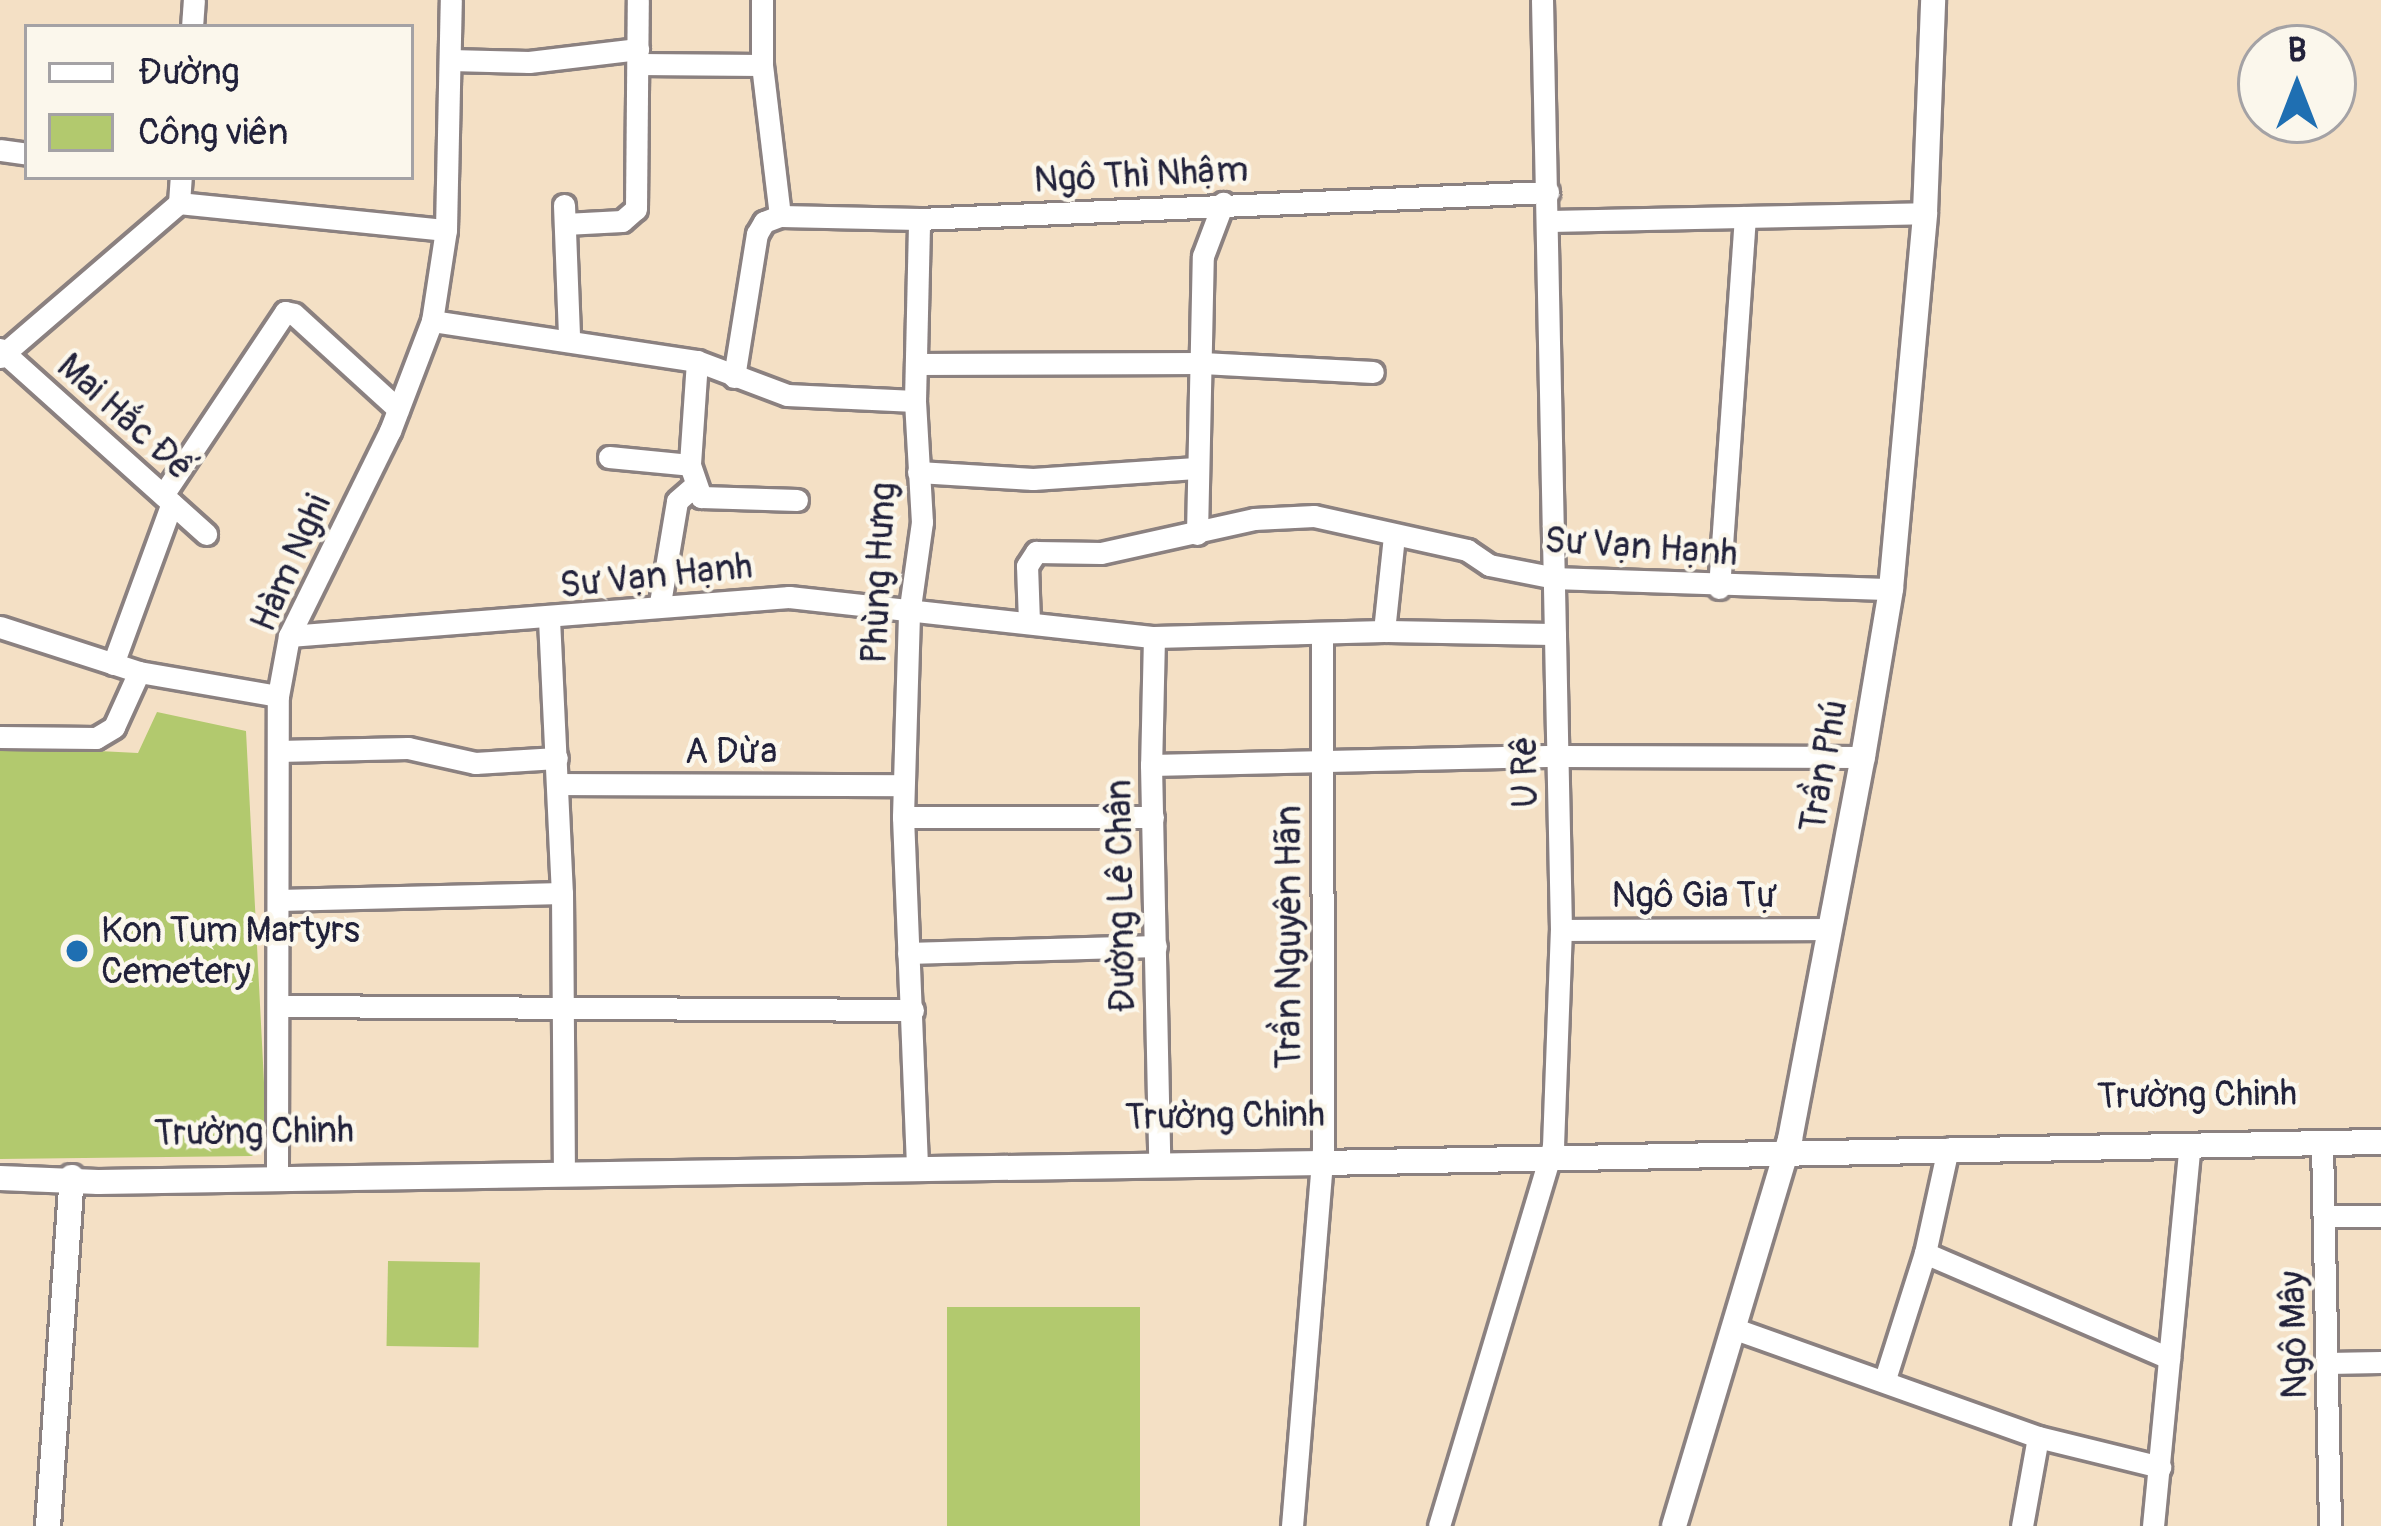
<!DOCTYPE html>
<html>
<head>
<meta charset="utf-8">
<style>
	body { margin:0 }
	#map { position:relative; width:2381px; height:1526px; overflow:hidden; background:#f4e0c5; font-family:Pangolin,sans-serif }
	div>[style] { position:absolute }
	[style*='--x'] { left:calc(var(--x)*1px); top:calc(var(--y)*1px); width:calc(var(--w)*1px); rotate:calc(var(--a)*1deg) }
	.green>* { inset:0; background:#b2c96e; transform-origin:0 0 }
	.roads { filter:drop-shadow(3px 0 #8b8180) drop-shadow(-3px 0 #8b8180) drop-shadow(0 3px #8b8180) drop-shadow(0 -3px #8b8180) }
	.minor>* { height:21px; margin:-10.5px; padding:0 10.5px; transform-origin:10.5px; border-radius:10.5px; background:#fff }
	.tertiary>* { height:24px; margin:-12px; padding:0 12px; transform-origin:12px; border-radius:12px; background:#fff }
	.dots>* { width:33px; height:33px; translate:-50% -50%; box-sizing:border-box; border:6px solid #fbf7ec; border-radius:50% }
	span { translate:-50% -50%; white-space:nowrap; text-align:center; line-height:1.15; -webkit-text-stroke:9px #fbf7ec; paint-order:stroke }
	.street-label { font-size:36px; color:#22223b }
	.poi-label { font-size:36px; color:#22223b }
	.left { translate:0 -50%; text-align:left }
	.legend { position:absolute; left:24px; top:24px; width:390px; height:156px; box-sizing:border-box; background:#fbf7ec; border:3px solid #a4a2a5; margin:0; padding:15px 21px; list-style:none; font-size:36px; color:#22223b }
	.legend li { display:flex; align-items:center; gap:24px; height:60px }
	.legend b { width:60px; border:3px solid #a4a2a5 }
	.north { position:absolute; left:2237px; top:24px; width:120px; height:120px; box-sizing:border-box; background:#fbf7ec; border:3px solid #a4a2a5; border-radius:50%; rotate:0deg; font-size:33px; font-weight:700; line-height:48px; text-align:center; color:#22223b }
	.north::after { content:''; display:block; margin:auto; width:42px; height:54px; background:#1f6fb2; clip-path:polygon(50% 0,100% 100%,50% 72%,0 100%) }
</style>
</head>
<body>
<div id="map">
	<div class="green">
		<div style="clip-path:polygon(157px 712px,246px 731px,267px 1141px,252px 1156px,0 1159px,0 746px,138px 753px)"></div>
		<div style="left:388px;top:1261px;width:92px;height:85px;rotate:1deg"></div>
		<div style="left:1140px;top:1307px;width:219px;height:193px;rotate:90deg"></div>
	</div>
	<div class="roads">
		<div class="minor">
			<div style="--x:762;--y:0;--w:65;--a:90"></div>
			<div style="--x:192;--y:27;--w:27;--a:-86"></div>
			<div style="--x:450;--y:60;--w:79;--a:1.5"></div>
			<div style="--x:529;--y:62;--w:110;--a:-6.8"></div>
			<div style="--x:638;--y:64;--w:124;--a:0.5"></div>
			<div style="--x:762;--y:65;--w:152;--a:83.2"></div>
			<div style="--x:0;--y:150;--w:27;--a:8"></div>
			<div style="--x:179;--y:203;--w:268;--a:5.8"></div>
			<div style="--x:564;--y:205;--w:132;--a:87.8"></div>
			<div style="--x:1548;--y:221;--w:377;--a:-1.2"></div>
			<div style="--x:565;--y:224;--w:57;--a:-3"></div>
			<div style="--x:622;--y:221;--w:18;--a:-41"></div>
			<div style="--x:636;--y:209;--w:209;--a:-89.5"></div>
			<div style="--x:432;--y:321;--w:268;--a:8.6"></div>
			<div style="--x:697;--y:361;--w:96;--a:20.7"></div>
			<div style="--x:787;--y:395;--w:128;--a:2.7"></div>
			<div style="--x:915;--y:401;--w:121;--a:86.7"></div>
			<div style="--x:922;--y:522;--w:93;--a:98"></div>
			<div style="--x:909;--y:614;--w:203;--a:91.7"></div>
			<div style="--x:903;--y:817;--w:352;--a:87.7"></div>
			<div style="--x:0;--y:349;--w:277;--a:41.9"></div>
			<div style="--x:0;--y:357;--w:236;--a:-40.7"></div>
			<div style="--x:179;--y:203;--w:26;--a:-86"></div>
			<div style="--x:697;--y:361;--w:104;--a:93.9"></div>
			<div style="--x:690;--y:465;--w:34;--a:71"></div>
			<div style="--x:701;--y:497;--w:96;--a:1.8"></div>
			<div style="--x:916;--y:364;--w:286;--a:-0.2"></div>
			<div style="--x:1202;--y:363;--w:171;--a:3"></div>
			<div style="--x:734;--y:377;--w:145;--a:-80.9"></div>
			<div style="--x:757;--y:234;--w:14;--a:-60"></div>
			<div style="--x:764;--y:222;--w:17;--a:-21"></div>
			<div style="--x:780;--y:216;--w:139;--a:1.2"></div>
			<div style="--x:915;--y:401;--w:182;--a:-88.7"></div>
			<div style="--x:919;--y:219;--w:630;--a:-2.46"></div>
			<div style="--x:609;--y:457;--w:81;--a:5.6"></div>
			<div style="--x:918;--y:472;--w:115;--a:3.5"></div>
			<div style="--x:1033;--y:479;--w:163;--a:-3.9"></div>
			<div style="--x:163;--y:495;--w:220;--a:-56.3"></div>
			<div style="--x:285;--y:312;--w:9;--a:13"></div>
			<div style="--x:294;--y:314;--w:141;--a:42.4"></div>
			<div style="--x:1197;--y:534;--w:278;--a:-88.8"></div>
			<div style="--x:1203;--y:256;--w:57;--a:-69.3"></div>
			<div style="--x:1719;--y:588;--w:372;--a:-86"></div>
			<div style="--x:660;--y:603;--w:103;--a:-80.5"></div>
			<div style="--x:677;--y:501;--w:21;--a:-41"></div>
			<div style="--x:549;--y:619;--w:274;--a:87.3"></div>
			<div style="--x:562;--y:893;--w:269;--a:89.6"></div>
			<div style="--x:1029;--y:622;--w:56;--a:-92"></div>
			<div style="--x:1027;--y:566;--w:17;--a:-57"></div>
			<div style="--x:1036;--y:552;--w:65;--a:0.9"></div>
			<div style="--x:1101;--y:553;--w:157;--a:-12.5"></div>
			<div style="--x:1254;--y:519;--w:60;--a:-2.9"></div>
			<div style="--x:1314;--y:516;--w:157;--a:12.5"></div>
			<div style="--x:1467;--y:550;--w:27;--a:34"></div>
			<div style="--x:1489;--y:565;--w:67;--a:11.1"></div>
			<div style="--x:1555;--y:578;--w:336;--a:1.9"></div>
			<div style="--x:0;--y:627;--w:146;--a:17.9"></div>
			<div style="--x:139;--y:672;--w:141;--a:9.8"></div>
			<div style="--x:1384;--y:631;--w:171;--a:1"></div>
			<div style="--x:289;--y:636;--w:502;--a:-4.46"></div>
			<div style="--x:789;--y:597;--w:367;--a:6.3"></div>
			<div style="--x:1154;--y:637;--w:230;--a:-1.5"></div>
			<div style="--x:1384;--y:631;--w:96;--a:-84"></div>
			<div style="--x:1154;--y:637;--w:128;--a:91.3"></div>
			<div style="--x:1151;--y:765;--w:388;--a:88.8"></div>
			<div style="--x:113;--y:664;--w:171;--a:-69.9"></div>
			<div style="--x:0;--y:737;--w:96;--a:0.6"></div>
			<div style="--x:96;--y:738;--w:21;--a:-31"></div>
			<div style="--x:114;--y:727;--w:60;--a:-65.6"></div>
			<div style="--x:278;--y:751;--w:130;--a:-1.3"></div>
			<div style="--x:408;--y:748;--w:69;--a:12.6"></div>
			<div style="--x:475;--y:763;--w:82;--a:-3.5"></div>
			<div style="--x:1151;--y:765;--w:407;--a:-1.3"></div>
			<div style="--x:1558;--y:756;--w:305;--a:0.2"></div>
			<div style="--x:558;--y:784;--w:345;--a:0.2"></div>
			<div style="--x:903;--y:817;--w:250;--a:0"></div>
			<div style="--x:279;--y:900;--w:283;--a:-1.4"></div>
			<div style="--x:1561;--y:930;--w:269;--a:-0.2"></div>
			<div style="--x:908;--y:953;--w:248;--a:-1.6"></div>
			<div style="--x:278;--y:1006;--w:635;--a:0.36"></div>
			<div style="--x:2322;--y:1143;--w:383;--a:88.8"></div>
			<div style="--x:277;--y:1168;--w:472;--a:-89.9"></div>
			<div style="--x:278;--y:696;--w:61;--a:-79.6"></div>
			<div style="--x:289;--y:636;--w:229;--a:-63.8"></div>
			<div style="--x:390;--y:431;--w:118;--a:-69.1"></div>
			<div style="--x:432;--y:321;--w:92;--a:-81.3"></div>
			<div style="--x:446;--y:230;--w:230;--a:-88.8"></div>
			<div style="--x:2325;--y:1216;--w:56;--a:0"></div>
			<div style="--x:1925;--y:1253;--w:266;--a:23.3"></div>
			<div style="--x:1735;--y:1329;--w:322;--a:19.6"></div>
			<div style="--x:2038;--y:1437;--w:126;--a:13.8"></div>
			<div style="--x:2327;--y:1363;--w:54;--a:-1.1"></div>
			<div style="--x:1885;--y:1379;--w:132;--a:-72.4"></div>
			<div style="--x:1925;--y:1253;--w:107;--a:-77.6"></div>
			<div style="--x:1292;--y:1526;--w:377;--a:-85.3"></div>
			<div style="--x:1323;--y:1150;--w:515;--a:-90.11"></div>
			<div style="--x:1439;--y:1526;--w:397;--a:-73.3"></div>
			<div style="--x:1553;--y:1146;--w:216;--a:-87.9"></div>
			<div style="--x:1561;--y:930;--w:930;--a:-91.17"></div>
			<div style="--x:2022;--y:1526;--w:90;--a:-79.8"></div>
			<div style="--x:2153;--y:1526;--w:383;--a:-84.5"></div>
		</div>
		<div class="tertiary">
			<div style="--x:0;--y:1178;--w:98;--a:2.3"></div>
			<div style="--x:98;--y:1182;--w:1224;--a:-0.89"></div>
			<div style="--x:1322;--y:1163;--w:1059;--a:-1.14"></div>
			<div style="--x:48;--y:1526;--w:350;--a:-86.1"></div>
			<div style="--x:1674;--y:1526;--w:404;--a:-73.3"></div>
			<div style="--x:1790;--y:1139;--w:389;--a:-79.2"></div>
			<div style="--x:1863;--y:757;--w:170;--a:-80.5"></div>
			<div style="--x:1891;--y:589;--w:378;--a:-84.8"></div>
			<div style="--x:1925;--y:213;--w:213;--a:-87.8"></div>
		</div>
	</div>
	<div class="dots">
		<div style="left:77px;top:951px;background:#1f6fb2"></div>
	</div>
	<div class="street-label">
		<span style="left:1141px;top:175px;rotate:-3deg">Ngô Thì Nhậm</span>
		<span style="left:125px;top:417px;rotate:42deg">Mai Hắc Đế</span>
		<span style="left:1641px;top:547px;rotate:4deg">Sư Vạn Hạnh</span>
		<span style="left:291px;top:563px;rotate:-66deg">Hàm Nghi</span>
		<span style="left:879px;top:573px;rotate:-87deg">Phùng Hưng</span>
		<span style="left:656px;top:576px;rotate:-6deg">Sư Vạn Hạnh</span>
		<span style="left:731px;top:752px">A Dừa</span>
		<span style="left:1824px;top:766px;rotate:-80deg">Trần Phú</span>
		<span style="left:1525px;top:772px;rotate:-91deg">U Rê</span>
		<span style="left:1121px;top:896px;rotate:-91deg">Đường Lê Chân</span>
		<span style="left:1695px;top:896px">Ngô Gia Tự</span>
		<span style="left:1289px;top:937px;rotate:-90deg">Trần Nguyên Hãn</span>
		<span style="left:2197px;top:1095px;rotate:-1deg">Trường Chinh</span>
		<span style="left:1225px;top:1116px;rotate:-1deg">Trường Chinh</span>
		<span style="left:254px;top:1132px;rotate:-1deg">Trường Chinh</span>
		<span style="left:2294px;top:1335px;rotate:-91deg">Ngô Mây</span>
	</div>
	<div class="poi-label">
		<span class="left" style="left:101px;top:951px">Kon Tum Martyrs<br>Cemetery</span>
	</div>
	<ul class="legend">
	<li><b style="height:15px;background:#fff"></b>Đường</li>
	<li><b style="height:33px;background:#b2c96e"></b>Công viên</li>
	</ul>
	<div class="north">B</div>
</div>
</body>
</html>
